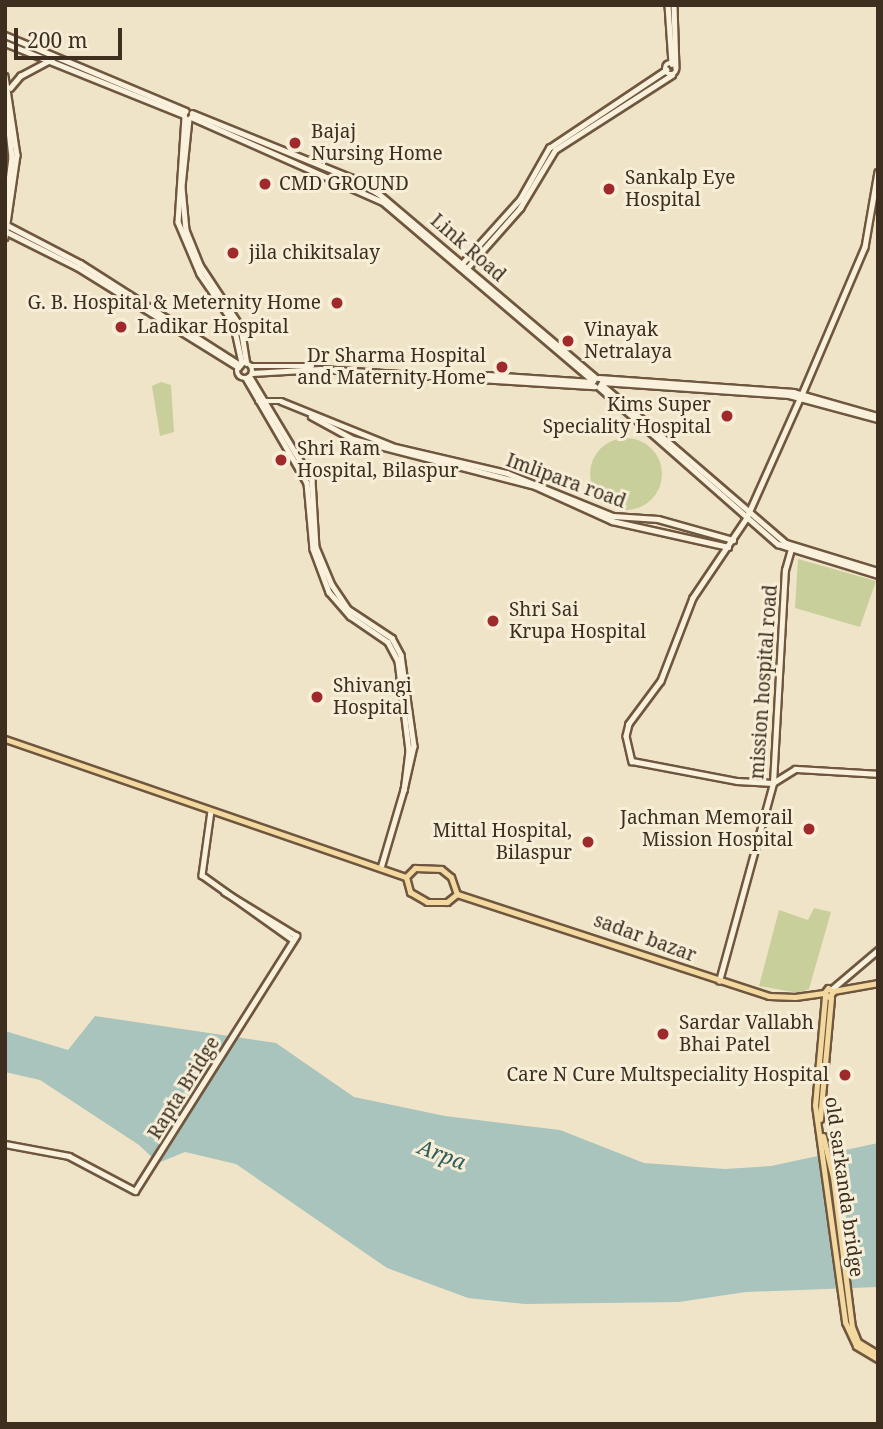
<!DOCTYPE html>
<html>
<head>
<meta charset="utf-8">
<style>
	body { margin:0 }
	#map { position:relative; width:883px; height:1429px; overflow:hidden; background:#f0e4c8; font-family:"Noto Serif",serif }
	div>[style] { position:absolute }
	[style*='--x'] { left:calc(var(--x)*1px); top:calc(var(--y)*1px); width:calc(var(--w)*1px); rotate:calc(var(--a)*1deg) }
	.green>* { inset:0; background:#c9cf9b }
	.round { border-radius:50% }
	.water>* { inset:0; background:#a9c4bc }
	.roads { filter:drop-shadow(2px 0 #6f573f) drop-shadow(-2px 0 #6f573f) drop-shadow(0 2px #6f573f) drop-shadow(0 -2px #6f573f) }
	.secondary>* { height:4.5px; margin:-2.25px; padding:0 2.25px; transform-origin:2.25px; border-radius:2.25px; background:#faf1dc }
	.secondary>.ring { margin:-2.25px; padding:0; box-sizing:content-box; background:none; border:4.5px solid #faf1dc; border-radius:50% }
	.primary>* { height:5px; margin:-2.5px; padding:0 2.5px; transform-origin:2.5px; border-radius:2.5px; background:#f3d9a0 }
	.dots>* { width:19px; height:19px; translate:-50% -50%; box-sizing:border-box; border:4px solid #f7eed8; border-radius:50% }
	span { translate:-50% -50%; white-space:nowrap; text-align:center; line-height:1.15; -webkit-text-stroke:6px #f7eed8; paint-order:stroke }
	.poi-label { font-size:19px; color:#3d2e20 }
	.left { translate:0 -50%; text-align:left }
	.right { translate:-100% -50%; text-align:right }
	.street-label { font-size:19px; color:#3d2e20 }
	.water-label { font-size:21px; color:#2f5d5a; font-style:italic }
	.frame { position:absolute; inset:0; border:7px solid #3d2e20; pointer-events:none }
	.scale { position:absolute; left:14px; top:28px; width:108px; height:32px; box-sizing:border-box; border:4px solid #3d2e20; border-top:0; padding-left:9px; font-size:21px; line-height:24px; white-space:nowrap; color:#3d2e20; -webkit-text-stroke:5px #f7eed8; paint-order:stroke }
</style>
</head>
<body>
<div id="map">
	<div class="green">
		<div style="clip-path:polygon(161px 382px,171px 385px,174px 432px,160px 436px,152px 386px)"></div>
		<div class="round" style="left:590px;top:438px;width:72px;height:72px"></div>
		<div style="clip-path:polygon(798px 559px,876px 581px,860px 627px,795px 608px)"></div>
		<div style="clip-path:polygon(814px 908px,831px 912px,809px 989px,799px 993px,759px 986px,779px 910px,808px 920px)"></div>
	</div>
	<div class="water">
		<div style="clip-path:polygon(95px 1016px,276px 1043px,354px 1097px,445px 1116px,560px 1130px,644px 1163px,725px 1169px,771px 1166px,878px 1143px,878px 1287px,746px 1292px,679px 1302px,525px 1304px,468px 1298px,387px 1268px,236px 1164px,185px 1152px,158px 1163px,139px 1145px,40px 1080px,5px 1072px,5px 1031px,68px 1050px)"></div>
	</div>
	<div class="roads">
		<div class="secondary">
			<div style="--x:668;--y:5;--w:59;--a:86.1"></div>
			<div style="--x:674;--y:5;--w:63;--a:88.2"></div>
			<div style="--x:5;--y:35;--w:196;--a:22.8"></div>
			<div style="--x:5;--y:43;--w:193;--a:21.9"></div>
			<div class="ring" style="left:665.5px;top:63.5px;width:6.5px;height:6.5px"></div>
			<div style="--x:5;--y:76;--w:80;--a:81.4"></div>
			<div style="--x:17;--y:155;--w:83;--a:98.3"></div>
			<div style="--x:10;--y:88;--w:16;--a:-50"></div>
			<div style="--x:20;--y:76;--w:36;--a:-28"></div>
			<div style="--x:5;--y:94;--w:63;--a:83.7"></div>
			<div style="--x:12;--y:157;--w:56;--a:97.1"></div>
			<div style="--x:192;--y:113;--w:170;--a:22.1"></div>
			<div style="--x:350;--y:177;--w:32;--a:30"></div>
			<div style="--x:378;--y:193;--w:286;--a:40.3"></div>
			<div style="--x:185;--y:117;--w:105;--a:93.8"></div>
			<div style="--x:178;--y:222;--w:56;--a:67.1"></div>
			<div style="--x:200;--y:274;--w:58;--a:55.5"></div>
			<div style="--x:233;--y:322;--w:42;--a:77.6"></div>
			<div style="--x:191;--y:117;--w:210;--a:23.9"></div>
			<div style="--x:383;--y:202;--w:276;--a:40.4"></div>
			<div style="--x:189;--y:119;--w:68;--a:95.9"></div>
			<div style="--x:182;--y:187;--w:43;--a:84.7"></div>
			<div style="--x:186;--y:230;--w:38;--a:68"></div>
			<div style="--x:200;--y:265;--w:74;--a:56.5"></div>
			<div style="--x:241;--y:327;--w:36;--a:81"></div>
			<div style="--x:878;--y:172;--w:76;--a:99.8"></div>
			<div style="--x:865;--y:247;--w:163;--a:113.1"></div>
			<div style="--x:801;--y:397;--w:133;--a:114.1"></div>
			<div style="--x:747;--y:518;--w:97;--a:124"></div>
			<div style="--x:693;--y:598;--w:89;--a:111.1"></div>
			<div style="--x:661;--y:681;--w:54;--a:126.7"></div>
			<div style="--x:629;--y:724;--w:12;--a:104"></div>
			<div style="--x:626;--y:736;--w:26;--a:77"></div>
			<div style="--x:632;--y:761;--w:107;--a:10.8"></div>
			<div style="--x:737;--y:781;--w:36;--a:3"></div>
			<div style="--x:773;--y:783;--w:26;--a:-32"></div>
			<div style="--x:795;--y:769;--w:83;--a:3.4"></div>
			<div style="--x:5;--y:224;--w:85;--a:27.5"></div>
			<div style="--x:80;--y:263;--w:190;--a:32.5"></div>
			<div style="--x:5;--y:231;--w:80;--a:26.6"></div>
			<div style="--x:77;--y:267;--w:190;--a:31.8"></div>
			<div style="--x:459;--y:267;--w:91;--a:-48.1"></div>
			<div style="--x:520;--y:199;--w:59;--a:-60.4"></div>
			<div style="--x:549;--y:148;--w:141;--a:-33.7"></div>
			<div style="--x:468;--y:267;--w:79;--a:-48.6"></div>
			<div style="--x:520;--y:208;--w:68;--a:-58.9"></div>
			<div style="--x:555;--y:150;--w:139;--a:-32.7"></div>
			<div class="ring" style="left:237px;top:363px;width:11.5px;height:11.5px"></div>
			<div style="--x:251;--y:366;--w:61;--a:0"></div>
			<div style="--x:252;--y:373;--w:68;--a:-3.4"></div>
			<div style="--x:320;--y:369;--w:275;--a:3.6"></div>
			<div style="--x:488;--y:375;--w:104;--a:3.9"></div>
			<div style="--x:250;--y:377;--w:120;--a:59"></div>
			<div style="--x:312;--y:480;--w:67;--a:86.6"></div>
			<div style="--x:316;--y:547;--w:41;--a:67.2"></div>
			<div style="--x:332;--y:585;--w:29;--a:56"></div>
			<div style="--x:348;--y:609;--w:53;--a:33.4"></div>
			<div style="--x:392;--y:638;--w:19;--a:62"></div>
			<div style="--x:401;--y:655;--w:92;--a:81.9"></div>
			<div style="--x:414;--y:746;--w:45;--a:102.8"></div>
			<div style="--x:246;--y:378;--w:121;--a:59.8"></div>
			<div style="--x:307;--y:483;--w:66;--a:84.8"></div>
			<div style="--x:313;--y:549;--w:46;--a:69.6"></div>
			<div style="--x:329;--y:592;--w:32;--a:49"></div>
			<div style="--x:350;--y:616;--w:46;--a:34.4"></div>
			<div style="--x:388;--y:642;--w:21;--a:62"></div>
			<div style="--x:398;--y:661;--w:91;--a:83"></div>
			<div style="--x:409;--y:751;--w:39;--a:97"></div>
			<div style="--x:404;--y:790;--w:81;--a:106.4"></div>
			<div style="--x:599;--y:378;--w:195;--a:4.1"></div>
			<div style="--x:793;--y:392;--w:88;--a:15.8"></div>
			<div style="--x:602;--y:382;--w:187;--a:4"></div>
			<div style="--x:789;--y:395;--w:92;--a:15.1"></div>
			<div style="--x:601;--y:384;--w:244;--a:40.7"></div>
			<div style="--x:786;--y:543;--w:96;--a:16.9"></div>
			<div style="--x:599;--y:387;--w:238;--a:41.3"></div>
			<div style="--x:778;--y:544;--w:105;--a:17.2"></div>
			<div style="--x:258;--y:401;--w:23;--a:0"></div>
			<div style="--x:281;--y:401;--w:123;--a:22"></div>
			<div style="--x:395;--y:447;--w:115;--a:13.1"></div>
			<div style="--x:507;--y:473;--w:114;--a:22.1"></div>
			<div style="--x:613;--y:516;--w:45;--a:3.8"></div>
			<div style="--x:658;--y:519;--w:78;--a:15.6"></div>
			<div style="--x:311;--y:416;--w:48;--a:28.7"></div>
			<div style="--x:353;--y:439;--w:188;--a:14.5"></div>
			<div style="--x:535;--y:486;--w:85;--a:24.4"></div>
			<div style="--x:612;--y:521;--w:119;--a:12.6"></div>
			<div style="--x:211;--y:811;--w:65;--a:98"></div>
			<div style="--x:202;--y:875;--w:112;--a:35.5"></div>
			<div style="--x:719;--y:981;--w:205;--a:-74.7"></div>
			<div style="--x:773;--y:783;--w:213;--a:-86.8"></div>
			<div style="--x:785;--y:570;--w:25;--a:-74"></div>
			<div style="--x:832;--y:989;--w:60;--a:-40.3"></div>
			<div style="--x:5;--y:1144;--w:65;--a:10.6"></div>
			<div style="--x:69;--y:1156;--w:75;--a:27.9"></div>
			<div style="--x:135;--y:1191;--w:302;--a:-57.7"></div>
			<div style="--x:296;--y:936;--w:84;--a:-148.6"></div>
		</div>
		<div class="primary">
			<div style="--x:5;--y:739;--w:424;--a:19"></div>
			<div style="--x:406;--y:877;--w:13;--a:-45"></div>
			<div style="--x:415;--y:868;--w:26;--a:2"></div>
			<div style="--x:441;--y:869;--w:13;--a:39"></div>
			<div style="--x:451;--y:877;--w:18;--a:71"></div>
			<div style="--x:406;--y:877;--w:16;--a:75"></div>
			<div style="--x:410;--y:892;--w:20;--a:30"></div>
			<div style="--x:427;--y:902;--w:20;--a:0"></div>
			<div style="--x:447;--y:902;--w:13;--a:-39"></div>
			<div style="--x:457;--y:894;--w:328;--a:18.1"></div>
			<div style="--x:769;--y:996;--w:26;--a:2"></div>
			<div style="--x:795;--y:997;--w:29;--a:-8"></div>
			<div style="--x:824;--y:993;--w:6;--a:-51"></div>
			<div style="--x:828;--y:988;--w:6;--a:39"></div>
			<div style="--x:833;--y:992;--w:6;--a:129"></div>
			<div style="--x:829;--y:997;--w:6;--a:-141"></div>
			<div style="--x:833;--y:991;--w:46;--a:-10.1"></div>
			<div style="--x:825;--y:996;--w:109;--a:95.2"></div>
			<div style="--x:815;--y:1105;--w:219;--a:82.1"></div>
			<div style="--x:845;--y:1322;--w:26;--a:65"></div>
			<div style="--x:856;--y:1346;--w:26;--a:31"></div>
			<div style="--x:820;--y:1119;--w:122;--a:-84.8"></div>
			<div style="--x:823;--y:1136;--w:42;--a:76.3"></div>
			<div style="--x:833;--y:1177;--w:151;--a:82.8"></div>
			<div style="--x:852;--y:1327;--w:16;--a:68"></div>
			<div style="--x:858;--y:1342;--w:23;--a:31"></div>
		</div>
	</div>
	<div class="dots">
		<div style="left:295px;top:143px;background:#9e2a2b"></div>
		<div style="left:265px;top:184px;background:#9e2a2b"></div>
		<div style="left:609px;top:189px;background:#9e2a2b"></div>
		<div style="left:233px;top:253px;background:#9e2a2b"></div>
		<div style="left:337px;top:303px;background:#9e2a2b"></div>
		<div style="left:121px;top:327px;background:#9e2a2b"></div>
		<div style="left:568px;top:341px;background:#9e2a2b"></div>
		<div style="left:502px;top:367px;background:#9e2a2b"></div>
		<div style="left:727px;top:416px;background:#9e2a2b"></div>
		<div style="left:281px;top:460px;background:#9e2a2b"></div>
		<div style="left:493px;top:621px;background:#9e2a2b"></div>
		<div style="left:317px;top:697px;background:#9e2a2b"></div>
		<div style="left:809px;top:829px;background:#9e2a2b"></div>
		<div style="left:588px;top:842px;background:#9e2a2b"></div>
		<div style="left:663px;top:1034px;background:#9e2a2b"></div>
		<div style="left:845px;top:1075px;background:#9e2a2b"></div>
	</div>
	<div class="poi-label">
		<span class="left" style="left:311px;top:143px">Bajaj<br>Nursing Home</span>
		<span class="left" style="left:625px;top:189px">Sankalp Eye<br>Hospital</span>
		<span class="left" style="left:279px;top:184px">CMD GROUND</span>
		<span class="left" style="left:249px;top:253px">jila chikitsalay</span>
		<span class="right" style="left:321px;top:303px">G. B. Hospital &amp; Meternity Home</span>
		<span class="left" style="left:137px;top:327px">Ladikar Hospital</span>
		<span class="left" style="left:584px;top:341px">Vinayak<br>Netralaya</span>
		<span class="right" style="left:486px;top:367px">Dr Sharma Hospital<br>and Maternity Home</span>
		<span class="right" style="left:711px;top:416px">Kims Super<br>Speciality Hospital</span>
		<span class="left" style="left:297px;top:460px">Shri Ram<br>Hospital, Bilaspur</span>
		<span class="left" style="left:509px;top:621px">Shri Sai<br>Krupa Hospital</span>
		<span class="left" style="left:333px;top:697px">Shivangi<br>Hospital</span>
		<span class="right" style="left:793px;top:829px">Jachman Memorail<br>Mission Hospital</span>
		<span class="right" style="left:572px;top:842px">Mittal Hospital,<br>Bilaspur</span>
		<span class="left" style="left:679px;top:1034px">Sardar Vallabh<br>Bhai Patel</span>
		<span class="right" style="left:829px;top:1075px">Care N Cure Multspeciality Hospital</span>
	</div>
	<div class="street-label">
		<span style="left:468px;top:248px;rotate:41deg">Link Road</span>
		<span style="left:566px;top:481px;rotate:20deg">Imlipara road</span>
		<span style="left:764px;top:682px;rotate:-86deg">mission hospital road</span>
		<span style="left:645px;top:938px;rotate:20deg">sadar bazar</span>
		<span style="left:184px;top:1088px;rotate:-58deg">Rapta Bridge</span>
		<span style="left:844px;top:1187px;rotate:82deg">old sarkanda bridge</span>
	</div>
	<div class="water-label">
		<span style="left:442px;top:1154px;rotate:21deg">Arpa</span>
	</div>
	<div class="frame"></div>
	<div class="scale">200 m</div>
</div>
</body>
</html>
